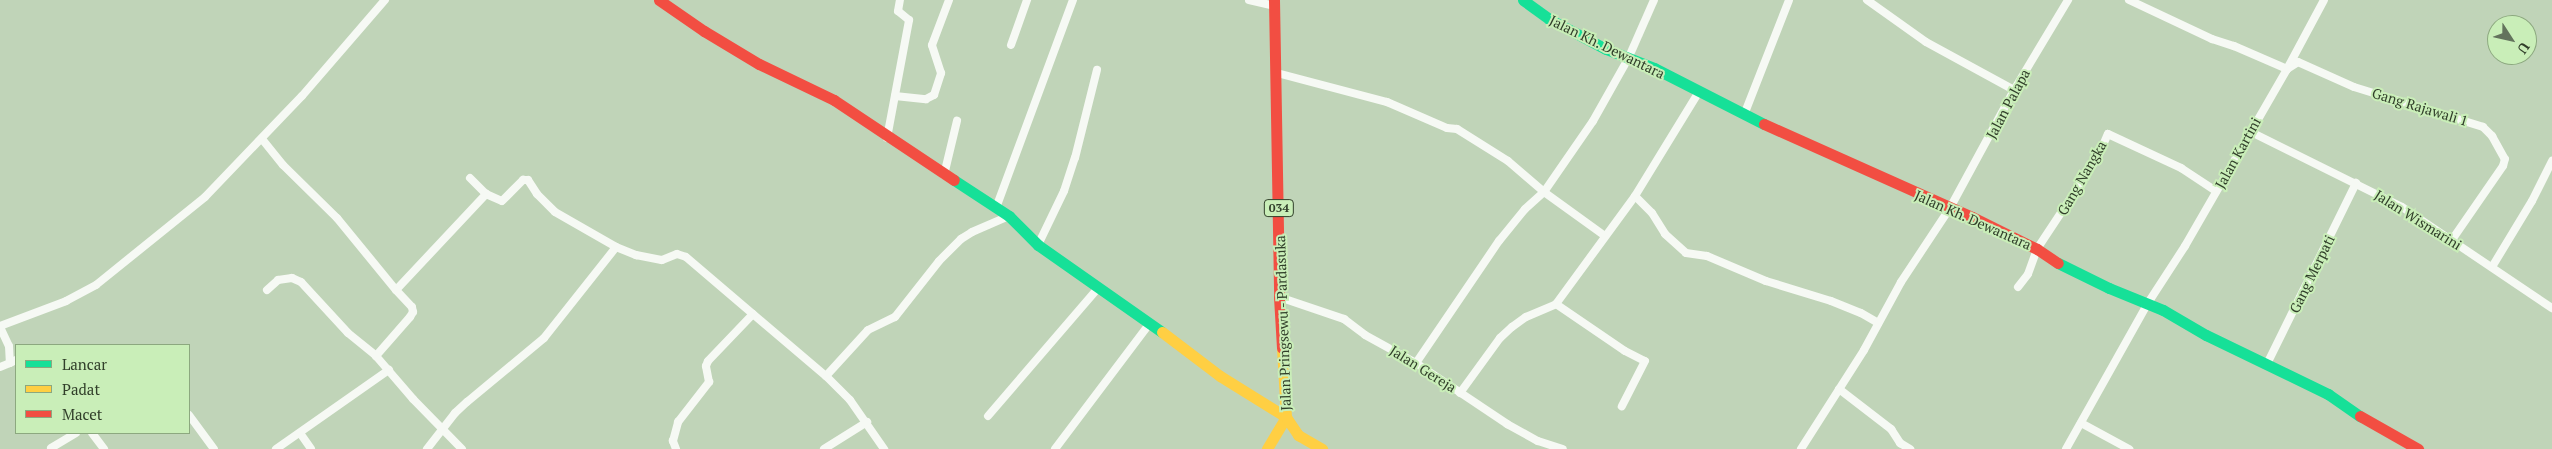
<!DOCTYPE html>
<html>
<head>
<meta charset="utf-8">
<style>
	body { margin:0 }
	#map { position:relative; width:2552px; height:449px; overflow:hidden; background:#c0d4b8; font-family:"PT Serif",serif }
	div>[style] { position:absolute }
	[style*='--x'] { left:calc(var(--x)*1px); top:calc(var(--y)*1px); width:calc(var(--w)*1px); rotate:calc(var(--a)*1deg) }
	.street>* { height:8px; margin:-4px; padding:0 4px; transform-origin:4px; border-radius:4px; background:#f6f9f4 }
	.fast>* { height:11px; margin:-5.5px; padding:0 5.5px; transform-origin:5.5px; border-radius:5.5px; background:#16e098 }
	.slow>* { height:11px; margin:-5.5px; padding:0 5.5px; transform-origin:5.5px; border-radius:5.5px; background:#ffcf43 }
	.jam>* { height:11px; margin:-5.5px; padding:0 5.5px; transform-origin:5.5px; border-radius:5.5px; background:#f24e42 }
	span { translate:-50% -50%; white-space:nowrap; text-align:center; line-height:1.15; -webkit-text-stroke:4px #c9eeb8; paint-order:stroke }
	.shield-label span { padding:1px 4px; background:#c9eeb8; border:1px solid; border-radius:4px; -webkit-text-stroke-width:0 }
	.shield-label { font-size:12px; color:#313f2a; font-weight:700 }
	.street-label { font-size:14px; color:#313f2a }
	.legend { position:absolute; left:15px; top:344px; width:175px; height:90px; box-sizing:border-box; background:#c9eeb8; border:1px solid #8ca87f; margin:0; padding:6px 9px; list-style:none; font-size:15px; color:#313f2a }
	.legend li { display:flex; align-items:center; gap:10px; height:25px }
	.legend b { width:25px; border:1px solid #8ca87f }
	.north { position:absolute; left:2487px; top:15px; width:50px; height:50px; box-sizing:border-box; background:#c9eeb8; border:1px solid #8ca87f; border-radius:50%; rotate:125deg; font-size:14px; font-weight:700; line-height:20px; text-align:center; color:#313f2a }
	.north::after { content:''; display:block; margin:auto; width:18px; height:22px; background:#63735c; clip-path:polygon(50% 0,100% 100%,50% 72%,0 100%) }
</style>
</head>
<body>
<div id="map">
	<div class="street">
		<div style="--x:1249;--y:0;--w:26;--a:13"></div>
		<div style="--x:1867;--y:0;--w:72;--a:35.4"></div>
		<div style="--x:1926;--y:42;--w:100;--a:28.6"></div>
		<div style="--x:2129;--y:0;--w:92;--a:25.2"></div>
		<div style="--x:2212;--y:39;--w:23;--a:18"></div>
		<div style="--x:2234;--y:46;--w:58;--a:23.5"></div>
		<div style="--x:2287;--y:69;--w:13;--a:-32"></div>
		<div style="--x:2298;--y:62;--w:61;--a:24.1"></div>
		<div style="--x:2354;--y:87;--w:135;--a:17.2"></div>
		<div style="--x:2483;--y:127;--w:13;--a:45"></div>
		<div style="--x:2492;--y:136;--w:26;--a:61"></div>
		<div style="--x:2505;--y:159;--w:7;--a:106"></div>
		<div style="--x:2503;--y:166;--w:90;--a:124.6"></div>
		<div style="--x:1011;--y:45;--w:48;--a:-70.4"></div>
		<div style="--x:1277;--y:73;--w:114;--a:14.8"></div>
		<div style="--x:1387;--y:102;--w:65;--a:23.4"></div>
		<div style="--x:1447;--y:128;--w:10;--a:6"></div>
		<div style="--x:1457;--y:129;--w:60;--a:32.1"></div>
		<div style="--x:1508;--y:161;--w:48;--a:40.7"></div>
		<div style="--x:1544;--y:192;--w:75;--a:35.8"></div>
		<div style="--x:895;--y:96;--w:31;--a:6"></div>
		<div style="--x:926;--y:99;--w:9;--a:-27"></div>
		<div style="--x:934;--y:95;--w:23;--a:-72"></div>
		<div style="--x:941;--y:73;--w:29;--a:-108"></div>
		<div style="--x:932;--y:45;--w:48;--a:-69.3"></div>
		<div style="--x:1744;--y:115;--w:123;--a:-68.6"></div>
		<div style="--x:2249;--y:131;--w:171;--a:26.4"></div>
		<div style="--x:2402;--y:207;--w:181;--a:34"></div>
		<div style="--x:887;--y:138;--w:120;--a:-79.4"></div>
		<div style="--x:909;--y:20;--w:14;--a:-141"></div>
		<div style="--x:898;--y:11;--w:11;--a:-80"></div>
		<div style="--x:262;--y:139;--w:33;--a:51"></div>
		<div style="--x:283;--y:165;--w:76;--a:44.5"></div>
		<div style="--x:337;--y:218;--w:93;--a:50.7"></div>
		<div style="--x:396;--y:290;--w:23;--a:47"></div>
		<div style="--x:412;--y:307;--w:5;--a:79"></div>
		<div style="--x:413;--y:312;--w:6;--a:121"></div>
		<div style="--x:410;--y:317;--w:52;--a:131.1"></div>
		<div style="--x:944;--y:175;--w:56;--a:-76.5"></div>
		<div style="--x:470;--y:178;--w:23;--a:45"></div>
		<div style="--x:486;--y:194;--w:17;--a:24"></div>
		<div style="--x:502;--y:201;--w:30;--a:-45"></div>
		<div style="--x:523;--y:180;--w:5;--a:0"></div>
		<div style="--x:528;--y:180;--w:17;--a:57"></div>
		<div style="--x:537;--y:194;--w:25;--a:45"></div>
		<div style="--x:555;--y:212;--w:70;--a:29.8"></div>
		<div style="--x:616;--y:247;--w:22;--a:22"></div>
		<div style="--x:636;--y:255;--w:26;--a:11"></div>
		<div style="--x:662;--y:260;--w:16;--a:-22"></div>
		<div style="--x:677;--y:254;--w:9;--a:18"></div>
		<div style="--x:686;--y:257;--w:184;--a:40.4"></div>
		<div style="--x:826;--y:376;--w:34;--a:45"></div>
		<div style="--x:850;--y:400;--w:60;--a:55.2"></div>
		<div style="--x:1635;--y:196;--w:24;--a:45"></div>
		<div style="--x:1652;--y:213;--w:25;--a:58"></div>
		<div style="--x:1665;--y:234;--w:28;--a:42"></div>
		<div style="--x:1686;--y:253;--w:21;--a:8"></div>
		<div style="--x:1707;--y:256;--w:64;--a:23"></div>
		<div style="--x:1766;--y:281;--w:68;--a:17.1"></div>
		<div style="--x:1831;--y:301;--w:32;--a:22"></div>
		<div style="--x:1861;--y:313;--w:20;--a:30"></div>
		<div style="--x:996;--y:208;--w:222;--a:-69.7"></div>
		<div style="--x:1038;--y:245;--w:60;--a:-64.3"></div>
		<div style="--x:1064;--y:191;--w:35;--a:-72"></div>
		<div style="--x:1075;--y:158;--w:91;--a:-76"></div>
		<div style="--x:2492;--y:267;--w:77;--a:-58.8"></div>
		<div style="--x:2532;--y:201;--w:45;--a:-63.4"></div>
		<div style="--x:2018;--y:287;--w:16;--a:-52"></div>
		<div style="--x:2028;--y:274;--w:27;--a:-70"></div>
		<div style="--x:2037;--y:249;--w:110;--a:-56.5"></div>
		<div style="--x:2098;--y:157;--w:25;--a:-67"></div>
		<div style="--x:2108;--y:134;--w:81;--a:25"></div>
		<div style="--x:2181;--y:168;--w:42;--a:33.3"></div>
		<div style="--x:267;--y:290;--w:15;--a:-42"></div>
		<div style="--x:278;--y:280;--w:14;--a:-8"></div>
		<div style="--x:292;--y:278;--w:10;--a:24"></div>
		<div style="--x:301;--y:282;--w:69;--a:47.3"></div>
		<div style="--x:348;--y:333;--w:36;--a:39"></div>
		<div style="--x:376;--y:356;--w:57;--a:49.3"></div>
		<div style="--x:413;--y:399;--w:70;--a:45.6"></div>
		<div style="--x:396;--y:290;--w:132;--a:-46.8"></div>
		<div style="--x:1279;--y:297;--w:69;--a:18.7"></div>
		<div style="--x:1344;--y:319;--w:26;--a:37"></div>
		<div style="--x:1365;--y:335;--w:58;--a:28.8"></div>
		<div style="--x:1416;--y:363;--w:110;--a:33.8"></div>
		<div style="--x:1507;--y:424;--w:35;--a:29"></div>
		<div style="--x:1538;--y:441;--w:26;--a:18"></div>
		<div style="--x:1556;--y:304;--w:83;--a:34.3"></div>
		<div style="--x:1625;--y:351;--w:22;--a:27"></div>
		<div style="--x:1645;--y:361;--w:51;--a:117.1"></div>
		<div style="--x:0;--y:326;--w:71;--a:-20.7"></div>
		<div style="--x:66;--y:301;--w:34;--a:-28"></div>
		<div style="--x:96;--y:285;--w:140;--a:-38.9"></div>
		<div style="--x:205;--y:197;--w:140;--a:-46.2"></div>
		<div style="--x:302;--y:96;--w:127;--a:-49.2"></div>
		<div style="--x:0;--y:327;--w:21;--a:65"></div>
		<div style="--x:9;--y:346;--w:17;--a:87"></div>
		<div style="--x:10;--y:363;--w:7;--a:-27"></div>
		<div style="--x:1416;--y:363;--w:148;--a:-55.8"></div>
		<div style="--x:1499;--y:241;--w:41;--a:-50.9"></div>
		<div style="--x:1525;--y:209;--w:25;--a:-42"></div>
		<div style="--x:1544;--y:192;--w:86;--a:-55.4"></div>
		<div style="--x:1593;--y:121;--w:71;--a:-60.6"></div>
		<div style="--x:1628;--y:59;--w:64;--a:-66.2"></div>
		<div style="--x:2267;--y:364;--w:202;--a:-63.8"></div>
		<div style="--x:0;--y:367;--w:11;--a:-22"></div>
		<div style="--x:826;--y:376;--w:62;--a:-47.6"></div>
		<div style="--x:868;--y:330;--w:30;--a:-26"></div>
		<div style="--x:895;--y:317;--w:71;--a:-51.8"></div>
		<div style="--x:939;--y:261;--w:31;--a:-45"></div>
		<div style="--x:961;--y:239;--w:13;--a:-32"></div>
		<div style="--x:972;--y:232;--w:40;--a:-23.4"></div>
		<div style="--x:1839;--y:389;--w:66;--a:37.6"></div>
		<div style="--x:1891;--y:429;--w:17;--a:57"></div>
		<div style="--x:1900;--y:443;--w:12;--a:31"></div>
		<div style="--x:1460;--y:393;--w:68;--a:-54"></div>
		<div style="--x:1500;--y:338;--w:16;--a:-43"></div>
		<div style="--x:1512;--y:327;--w:17;--a:-36"></div>
		<div style="--x:1526;--y:317;--w:33;--a:-23"></div>
		<div style="--x:1556;--y:304;--w:134;--a:-53.8"></div>
		<div style="--x:1635;--y:196;--w:121;--a:-58.5"></div>
		<div style="--x:189;--y:415;--w:42;--a:53.7"></div>
		<div style="--x:988;--y:416;--w:169;--a:-49.3"></div>
		<div style="--x:2081;--y:423;--w:55;--a:28.4"></div>
		<div style="--x:92;--y:433;--w:20;--a:53"></div>
		<div style="--x:300;--y:433;--w:19;--a:55"></div>
		<div style="--x:51;--y:448;--w:29;--a:-31"></div>
		<div style="--x:276;--y:449;--w:138;--a:-35"></div>
		<div style="--x:427;--y:449;--w:46;--a:-52.1"></div>
		<div style="--x:455;--y:413;--w:16;--a:-43"></div>
		<div style="--x:467;--y:402;--w:100;--a:-39.7"></div>
		<div style="--x:544;--y:338;--w:116;--a:-51.6"></div>
		<div style="--x:676;--y:449;--w:9;--a:-111"></div>
		<div style="--x:673;--y:441;--w:20;--a:-75"></div>
		<div style="--x:678;--y:422;--w:51;--a:-52.2"></div>
		<div style="--x:709;--y:382;--w:16;--a:-101"></div>
		<div style="--x:706;--y:366;--w:5;--a:-68"></div>
		<div style="--x:708;--y:361;--w:65;--a:-46.2"></div>
		<div style="--x:824;--y:449;--w:51;--a:-32.1"></div>
		<div style="--x:1055;--y:449;--w:158;--a:-53"></div>
		<div style="--x:1801;--y:449;--w:117;--a:-57.5"></div>
		<div style="--x:1864;--y:350;--w:77;--a:-61.4"></div>
		<div style="--x:1901;--y:282;--w:89;--a:-56.5"></div>
		<div style="--x:1950;--y:208;--w:134;--a:-61.5"></div>
		<div style="--x:2014;--y:90;--w:105;--a:-59"></div>
		<div style="--x:2066;--y:449;--w:167;--a:-60.7"></div>
		<div style="--x:2148;--y:303;--w:68;--a:-57"></div>
		<div style="--x:2185;--y:246;--w:204;--a:-60"></div>
		<div style="--x:2287;--y:69;--w:78;--a:-61.8"></div>
	</div>
	<div class="fast">
		<div style="--x:1523;--y:0;--w:32;--a:36"></div>
		<div style="--x:1549;--y:19;--w:64;--a:27.8"></div>
		<div style="--x:1606;--y:49;--w:52;--a:21.6"></div>
		<div style="--x:1654;--y:68;--w:123;--a:27"></div>
		<div style="--x:954;--y:180;--w:66;--a:33.2"></div>
		<div style="--x:1009;--y:216;--w:41;--a:45"></div>
		<div style="--x:1038;--y:245;--w:151;--a:35.1"></div>
		<div style="--x:2058;--y:263;--w:57;--a:26.1"></div>
		<div style="--x:2109;--y:288;--w:58;--a:22.2"></div>
		<div style="--x:2163;--y:310;--w:50;--a:30.2"></div>
		<div style="--x:2206;--y:335;--w:136;--a:25.8"></div>
		<div style="--x:2328;--y:394;--w:39;--a:35"></div>
	</div>
	<div class="slow">
		<div style="--x:1162;--y:332;--w:73;--a:37.2"></div>
		<div style="--x:1220;--y:376;--w:78;--a:31.8"></div>
		<div style="--x:1286;--y:417;--w:37;--a:121"></div>
		<div style="--x:1282;--y:348;--w:69;--a:86.7"></div>
		<div style="--x:1286;--y:417;--w:22;--a:56"></div>
		<div style="--x:1298;--y:435;--w:28;--a:30"></div>
	</div>
	<div class="jam">
		<div style="--x:659;--y:0;--w:55;--a:34.6"></div>
		<div style="--x:704;--y:31;--w:64;--a:31"></div>
		<div style="--x:759;--y:64;--w:83;--a:25.6"></div>
		<div style="--x:834;--y:100;--w:144;--a:33.7"></div>
		<div style="--x:1274;--y:0;--w:297;--a:89"></div>
		<div style="--x:1279;--y:297;--w:51;--a:86.6"></div>
		<div style="--x:1764;--y:124;--w:228;--a:24.1"></div>
		<div style="--x:1972;--y:217;--w:72;--a:26.2"></div>
		<div style="--x:2037;--y:249;--w:25;--a:34"></div>
		<div style="--x:2360;--y:416;--w:67;--a:29.6"></div>
	</div>
	<div class="shield-label">
		<span style="left:1279px;top:208px">034</span>
	</div>
	<div class="street-label">
		<span style="left:1607px;top:47px;rotate:26deg">Jalan Kh. Dewantara</span>
		<span style="left:2008px;top:104px;rotate:-62deg">Jalan Palapa</span>
		<span style="left:2420px;top:107px;rotate:17deg">Gang Rajawali 1</span>
		<span style="left:2238px;top:153px;rotate:-61deg">Jalan Kartini</span>
		<span style="left:2082px;top:178px;rotate:-60deg">Gang Nangka</span>
		<span style="left:1973px;top:220px;rotate:24deg">Jalan Kh. Dewantara</span>
		<span style="left:2418px;top:220px;rotate:32deg">Jalan Wismarini</span>
		<span style="left:2312px;top:274px;rotate:-64deg">Gang Merpati</span>
		<span style="left:1283px;top:323px;rotate:-92deg">Jalan Pringsewu - Pardasuka</span>
		<span style="left:1423px;top:369px;rotate:32deg">Jalan Gereja</span>
	</div>
	<ul class="legend">
	<li><b style="height:6px;background:#16e098"></b>Lancar</li>
	<li><b style="height:6px;background:#ffcf43"></b>Padat</li>
	<li><b style="height:6px;background:#f24e42"></b>Macet</li>
	</ul>
	<div class="north">U</div>
</div>
</body>
</html>
